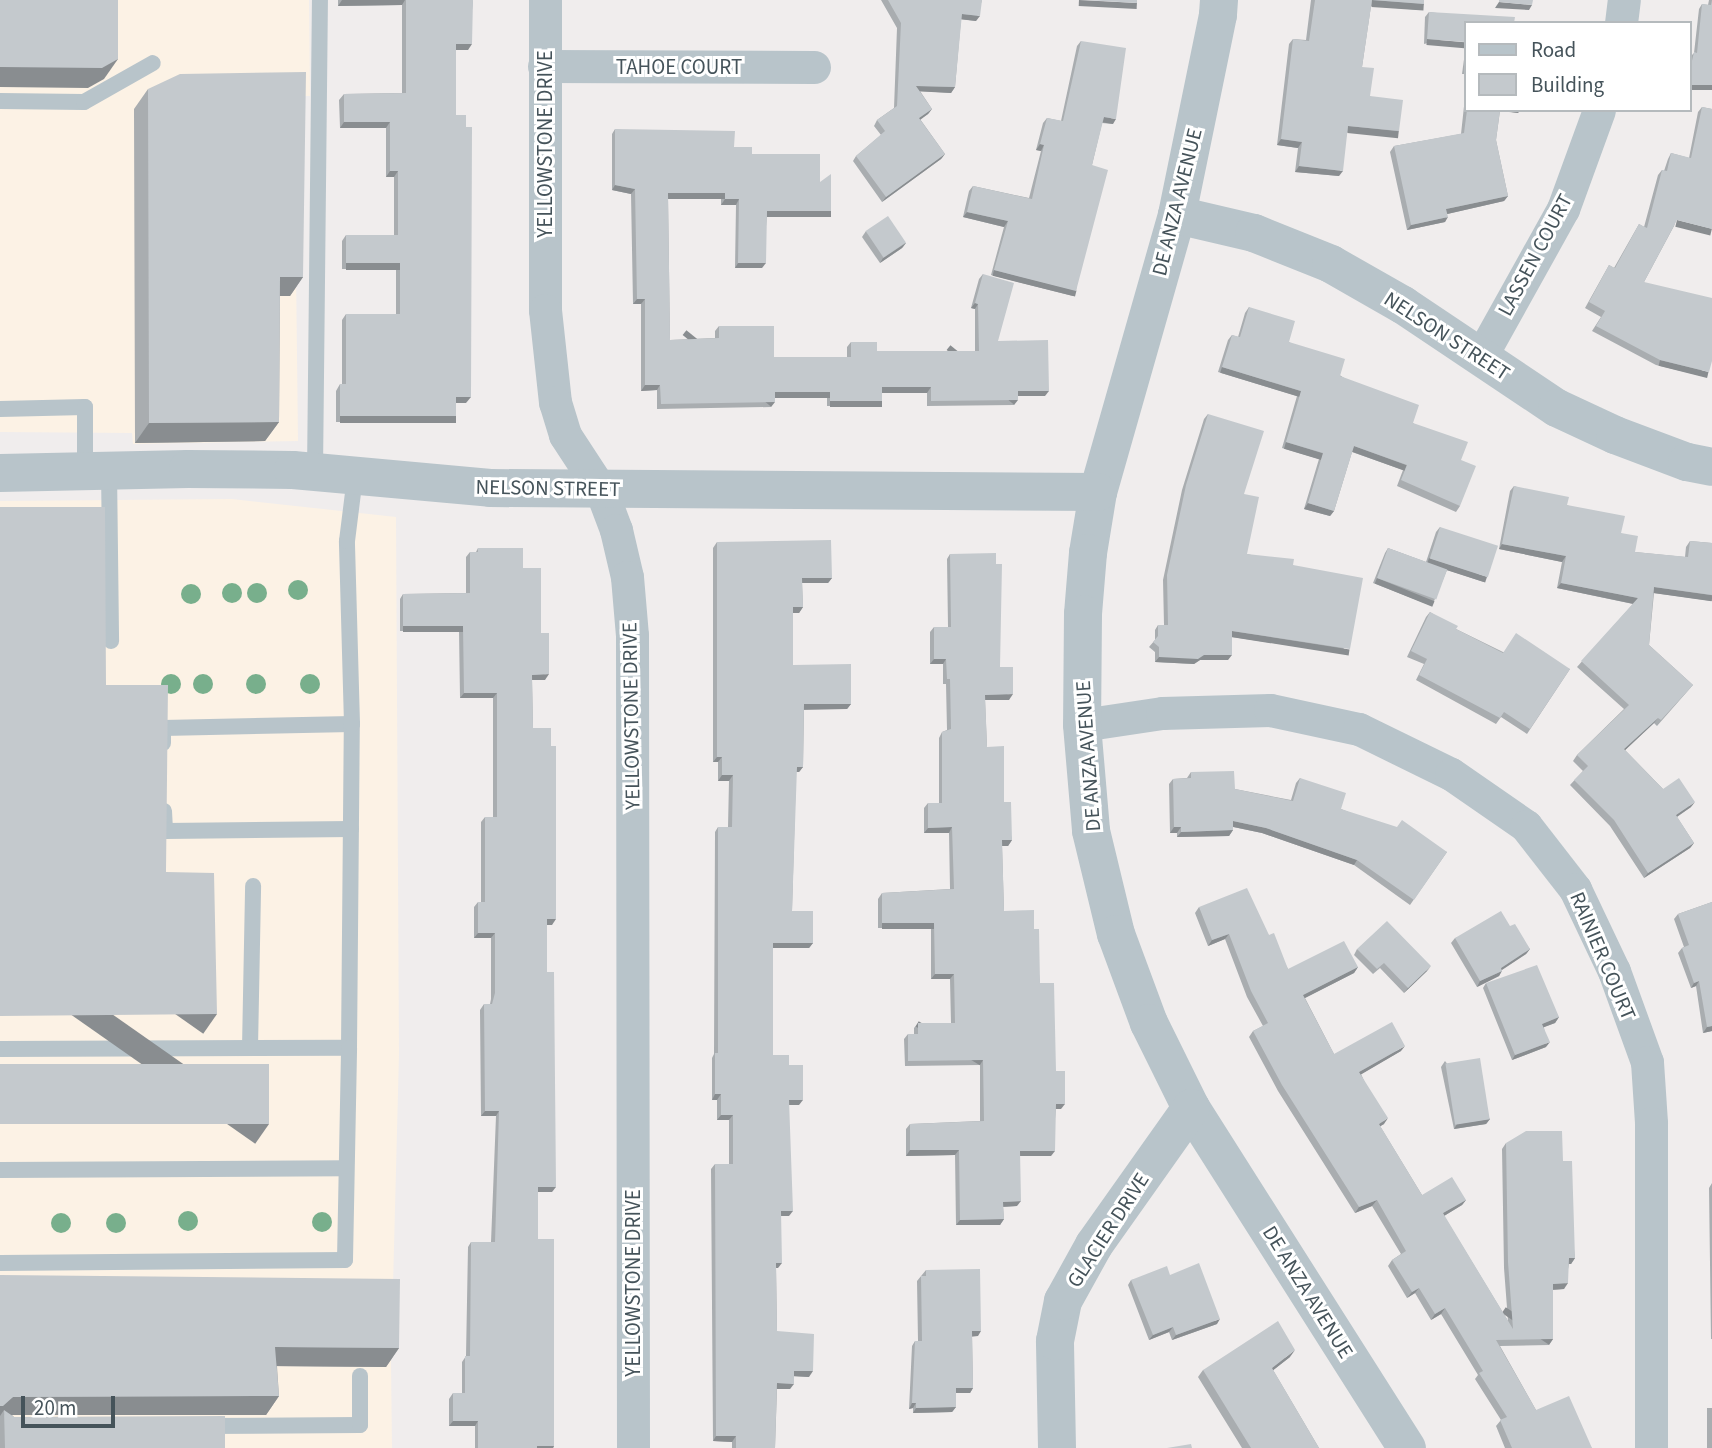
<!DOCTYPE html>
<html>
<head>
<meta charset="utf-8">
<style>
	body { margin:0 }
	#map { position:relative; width:1712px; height:1448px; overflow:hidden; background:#f0eded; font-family:"Source Sans 3",sans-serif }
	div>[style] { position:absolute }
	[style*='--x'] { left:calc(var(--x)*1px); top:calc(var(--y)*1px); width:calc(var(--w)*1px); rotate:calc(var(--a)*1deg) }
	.commercial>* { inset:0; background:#fcf2e5 }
	.service>* { height:16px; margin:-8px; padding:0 8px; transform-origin:8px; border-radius:8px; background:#b8c4ca }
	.minor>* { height:33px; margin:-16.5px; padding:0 16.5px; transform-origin:16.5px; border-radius:16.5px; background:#b8c4ca }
	.tertiary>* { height:38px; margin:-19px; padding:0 19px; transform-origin:19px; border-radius:19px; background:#b8c4ca }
	.trees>* { width:20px; height:20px; margin:-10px; border-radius:50%; background:#78af8c }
	.wall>* { inset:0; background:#a9adb0; transform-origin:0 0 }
	.shaded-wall>* { inset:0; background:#898d90; transform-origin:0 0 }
	.building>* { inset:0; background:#c4c9cd; transform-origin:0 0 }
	span { translate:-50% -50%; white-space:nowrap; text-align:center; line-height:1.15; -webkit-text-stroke:6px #fff; paint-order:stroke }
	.street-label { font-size:21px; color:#45535a }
	.legend { position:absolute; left:1464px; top:21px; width:228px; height:91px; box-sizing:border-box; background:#fff; border:2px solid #b5babd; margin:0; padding:9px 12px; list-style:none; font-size:21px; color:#45535a }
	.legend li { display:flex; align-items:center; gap:14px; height:35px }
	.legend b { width:35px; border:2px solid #b5babd }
	.scale { position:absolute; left:21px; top:1396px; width:94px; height:32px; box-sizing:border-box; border:4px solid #45535a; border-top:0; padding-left:9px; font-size:21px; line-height:24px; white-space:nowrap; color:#45535a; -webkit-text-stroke:5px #fff; paint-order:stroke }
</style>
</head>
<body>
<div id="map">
	<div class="commercial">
		<div style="clip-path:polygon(0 0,309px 0,310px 96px,294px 96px,298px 441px,133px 444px,132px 433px,0 432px)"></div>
		<div style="clip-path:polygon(232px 499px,396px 517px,399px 1054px,391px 1364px,392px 1448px,0 1448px,0 501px)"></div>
	</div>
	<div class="service">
		<div style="--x:0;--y:101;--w:84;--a:0.7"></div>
		<div style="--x:84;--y:102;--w:79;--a:-29.5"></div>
		<div style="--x:0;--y:409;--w:85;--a:-1.3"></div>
		<div style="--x:85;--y:407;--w:64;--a:90"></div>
		<div style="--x:109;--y:470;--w:171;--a:89.3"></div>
		<div style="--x:315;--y:472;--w:472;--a:-89.4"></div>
		<div style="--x:163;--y:743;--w:15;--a:-90"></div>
		<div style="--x:163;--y:728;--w:189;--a:-1.2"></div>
		<div style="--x:164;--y:811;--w:20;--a:87"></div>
		<div style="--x:165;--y:831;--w:186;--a:-0.6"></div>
		<div style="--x:250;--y:1048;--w:162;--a:-88.9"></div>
		<div style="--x:0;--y:1049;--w:349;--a:-0.2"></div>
		<div style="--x:349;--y:1048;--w:324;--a:-89.5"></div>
		<div style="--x:352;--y:724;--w:183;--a:-91.6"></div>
		<div style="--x:347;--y:541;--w:64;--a:-82.9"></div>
		<div style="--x:0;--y:1170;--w:346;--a:-0.3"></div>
		<div style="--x:0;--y:1263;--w:345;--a:-0.5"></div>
		<div style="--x:345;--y:1260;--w:212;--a:-88.9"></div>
		<div style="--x:205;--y:1426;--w:155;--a:-0.4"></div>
		<div style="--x:360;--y:1425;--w:49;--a:-90"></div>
	</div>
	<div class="minor">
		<div style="--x:545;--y:0;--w:310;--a:90"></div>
		<div style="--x:545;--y:310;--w:93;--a:83.8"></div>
		<div style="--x:555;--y:402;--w:34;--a:73"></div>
		<div style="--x:565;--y:435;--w:66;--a:56.8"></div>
		<div style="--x:601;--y:490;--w:43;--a:69.4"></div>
		<div style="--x:616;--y:530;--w:48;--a:76.8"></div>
		<div style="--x:627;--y:577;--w:58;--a:85.1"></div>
		<div style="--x:632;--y:635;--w:813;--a:89.93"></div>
		<div style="--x:1621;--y:23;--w:23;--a:-83"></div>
		<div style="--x:544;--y:66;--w:270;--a:0.2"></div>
		<div style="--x:1480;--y:358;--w:171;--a:-60.9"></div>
		<div style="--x:1563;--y:209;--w:105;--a:-70"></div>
		<div style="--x:1082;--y:725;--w:81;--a:-8.5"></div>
		<div style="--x:1162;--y:713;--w:108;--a:-1.6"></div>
		<div style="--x:1270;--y:710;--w:91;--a:12.1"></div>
		<div style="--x:1359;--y:729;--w:102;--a:26.1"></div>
		<div style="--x:1451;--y:774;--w:91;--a:34.7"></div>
		<div style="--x:1526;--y:826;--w:80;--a:52.1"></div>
		<div style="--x:1575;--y:889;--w:91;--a:64.6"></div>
		<div style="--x:1614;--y:971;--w:97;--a:70.1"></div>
		<div style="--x:1647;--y:1062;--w:61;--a:86.2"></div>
		<div style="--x:1651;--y:1123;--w:325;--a:90"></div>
	</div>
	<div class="tertiary">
		<div style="--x:1219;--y:0;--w:15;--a:94"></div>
		<div style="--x:1218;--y:15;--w:204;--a:101.6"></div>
		<div style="--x:1177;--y:215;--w:288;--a:105.9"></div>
		<div style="--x:1098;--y:492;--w:62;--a:99.3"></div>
		<div style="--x:1088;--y:553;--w:61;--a:94.7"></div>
		<div style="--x:1083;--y:614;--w:111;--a:90.5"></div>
		<div style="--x:1082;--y:725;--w:106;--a:85.1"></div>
		<div style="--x:1091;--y:831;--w:106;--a:76.4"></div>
		<div style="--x:1116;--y:934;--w:95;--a:69.7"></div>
		<div style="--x:1149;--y:1023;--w:95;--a:63.7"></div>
		<div style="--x:1191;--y:1108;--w:403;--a:57.6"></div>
		<div style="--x:1177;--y:215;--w:79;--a:13.2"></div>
		<div style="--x:1254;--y:233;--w:83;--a:21.9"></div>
		<div style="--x:1331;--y:264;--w:83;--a:29.7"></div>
		<div style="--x:1403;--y:305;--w:185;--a:33.8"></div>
		<div style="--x:1557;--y:408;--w:64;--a:25"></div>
		<div style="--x:1615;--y:435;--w:77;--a:20.6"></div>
		<div style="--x:1687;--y:462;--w:25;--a:11"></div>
		<div style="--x:0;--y:473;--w:188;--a:-1.2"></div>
		<div style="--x:188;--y:469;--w:105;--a:0.5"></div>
		<div style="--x:293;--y:470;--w:198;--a:5.2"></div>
		<div style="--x:490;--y:488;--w:608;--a:0.38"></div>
		<div style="--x:1057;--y:1448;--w:107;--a:-91.1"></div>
		<div style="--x:1055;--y:1341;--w:41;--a:-78.7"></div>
		<div style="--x:1063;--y:1301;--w:64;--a:-61"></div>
		<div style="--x:1094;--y:1245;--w:168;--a:-54.7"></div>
	</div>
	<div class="trees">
		<div style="left:298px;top:590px"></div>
		<div style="left:232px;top:593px"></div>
		<div style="left:257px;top:593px"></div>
		<div style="left:191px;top:594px"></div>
		<div style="left:171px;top:684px"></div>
		<div style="left:203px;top:684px"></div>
		<div style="left:256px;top:684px"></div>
		<div style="left:310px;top:684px"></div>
		<div style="left:188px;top:1221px"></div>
		<div style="left:322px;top:1222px"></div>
		<div style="left:61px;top:1223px"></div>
		<div style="left:116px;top:1223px"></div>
	</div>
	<div class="wall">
		<div style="clip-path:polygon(338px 0,473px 0,468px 50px,456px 50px,456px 115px,466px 403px,456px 403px,452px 422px,336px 422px,336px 391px,340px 384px,342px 384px,342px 320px,346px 314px,396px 314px,396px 269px,342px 269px,342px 241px,346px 235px,394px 235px,394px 177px,386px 177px,386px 128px,340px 128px,339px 100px,344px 94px,402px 93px,402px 5px,338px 6px)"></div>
		<div style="clip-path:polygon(881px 0,982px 0,976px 21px,961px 19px,955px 87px,951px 93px,920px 91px,932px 109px,928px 114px,920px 119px,945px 154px,941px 159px,882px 202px,853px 161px,856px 156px,881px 135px,874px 126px,877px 120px,894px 108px,897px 28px)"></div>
		<div style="clip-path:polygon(1311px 0,1424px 0,1424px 4px,1420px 10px,1371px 6px,1362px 67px,1370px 96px,1399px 131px,1395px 137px,1347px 132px,1339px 176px,1295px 172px,1298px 148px,1277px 145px,1289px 44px,1293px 39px,1306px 40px)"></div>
		<div style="clip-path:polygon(1709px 0,1712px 0,1712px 90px,1689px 90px,1689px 62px,1690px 57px,1694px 53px,1699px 9px,1702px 4px,1708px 5px)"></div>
		<div style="clip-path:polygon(1429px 12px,1514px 23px,1424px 44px,1425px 17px)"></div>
		<div style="clip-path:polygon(1081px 41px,1113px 124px,1102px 123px,1092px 165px,1076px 291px,1073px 296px,991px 275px,1004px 227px,963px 217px,969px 191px,973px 186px,1029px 198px,1041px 151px,1036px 150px,1043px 123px,1047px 118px,1061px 121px,1077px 46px)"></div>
		<div style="clip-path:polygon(1465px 52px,1465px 74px,1462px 74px)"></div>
		<div style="clip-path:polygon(148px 89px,303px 277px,290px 296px,280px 296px,279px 422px,265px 441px,135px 443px,134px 109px)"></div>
		<div style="clip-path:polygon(1465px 97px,1465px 110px,1520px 110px,1518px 113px,1500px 111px,1496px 140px,1508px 196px,1504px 201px,1447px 214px,1445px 222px,1407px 230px,1390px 152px,1394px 146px,1461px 134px)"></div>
		<div style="clip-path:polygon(1702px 107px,1712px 109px,1674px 226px,1644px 282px,1706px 377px,1656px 365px,1592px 331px,1601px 317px,1585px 308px,1609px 265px,1614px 268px,1639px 224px,1644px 227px,1658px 175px,1662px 170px,1664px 171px,1668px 159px,1671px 153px,1689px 158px,1698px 112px)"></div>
		<div style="clip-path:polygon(615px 129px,734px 147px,820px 182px,831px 211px,828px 216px,767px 216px,762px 268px,735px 268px,736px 205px,721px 205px,721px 198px,668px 198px,670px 340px,715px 338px,715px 331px,719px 326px,774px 357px,847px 357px,847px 347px,851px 342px,877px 351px,975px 351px,975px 309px,971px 308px,979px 279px,983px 274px,998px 341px,1045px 396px,1018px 396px,1014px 405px,927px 406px,927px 393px,882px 393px,882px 401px,878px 406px,827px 406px,827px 397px,775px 397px,771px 407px,657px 409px,657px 390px,641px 391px,641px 304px,633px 304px,631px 194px,612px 190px,612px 134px)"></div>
		<div style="clip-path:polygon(866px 231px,906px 243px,902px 248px,880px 263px,862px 237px)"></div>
		<div style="clip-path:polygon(1249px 307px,1289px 342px,1413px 423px,1461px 460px,1460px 506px,1456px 512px,1397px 486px,1403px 470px,1352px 452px,1334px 511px,1330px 516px,1304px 509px,1319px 459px,1282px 448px,1297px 396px,1218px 372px,1228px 340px,1232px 335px,1238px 337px,1245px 313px)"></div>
		<div style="clip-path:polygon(1208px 414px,1244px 494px,1247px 554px,1293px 565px,1347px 654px,1232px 637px,1228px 660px,1200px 660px,1194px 664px,1155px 662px,1155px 652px,1149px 647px,1155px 640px,1155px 630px,1158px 625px,1164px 625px,1163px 580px,1182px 490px,1204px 419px)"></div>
		<div style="clip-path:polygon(1514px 486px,1567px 505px,1621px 533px,1635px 552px,1685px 557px,1686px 547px,1690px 541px,1712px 543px,1712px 601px,1654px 593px,1649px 645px,1693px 685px,1657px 726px,1654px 723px,1625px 750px,1663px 789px,1691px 807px,1677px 817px,1694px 843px,1690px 848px,1644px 878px,1610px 826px,1570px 785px,1583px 771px,1573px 761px,1577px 755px,1624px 709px,1577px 667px,1633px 604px,1557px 588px,1562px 562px,1499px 549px,1510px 491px)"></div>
		<div style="clip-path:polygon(1440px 527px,1484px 582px,1447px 570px,1432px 606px,1373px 583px,1385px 553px,1388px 548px,1426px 562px,1436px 532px)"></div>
		<div style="clip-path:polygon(717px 542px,832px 578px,828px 583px,802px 583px,803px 607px,799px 613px,793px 613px,793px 665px,851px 704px,847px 709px,804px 709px,803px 767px,799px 772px,796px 772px,792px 911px,813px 943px,809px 948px,773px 948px,773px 1055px,789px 1065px,799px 1105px,789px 1105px,789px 1216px,781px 1216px,778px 1268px,776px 1268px,777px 1331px,809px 1377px,794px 1376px,790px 1389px,777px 1389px,775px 1448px,732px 1448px,732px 1442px,713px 1441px,711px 1169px,715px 1164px,729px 1164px,729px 1120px,717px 1120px,717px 1100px,712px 1100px,712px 1058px,714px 1054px,715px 832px,718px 827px,728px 827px,729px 781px,718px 781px,718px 762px,713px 762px,713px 548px)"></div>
		<div style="clip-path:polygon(478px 548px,523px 568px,541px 633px,545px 680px,532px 680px,533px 728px,552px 925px,547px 925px,547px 972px,552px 1192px,538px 1192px,538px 1239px,554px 1446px,553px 1448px,475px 1448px,475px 1426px,449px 1426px,449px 1399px,453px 1393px,462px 1393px,462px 1362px,466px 1356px,468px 1247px,471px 1242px,491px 1242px,496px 1116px,481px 1116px,480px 1010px,484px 1004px,490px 1004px,491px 999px,491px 938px,474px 938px,474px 907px,478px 902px,481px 902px,481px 822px,485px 817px,493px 817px,493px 698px,460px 698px,459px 631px,400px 631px,400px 599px,403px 594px,466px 593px,466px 557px,470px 552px,476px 552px)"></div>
		<div style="clip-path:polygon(950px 554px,1000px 667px,1009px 700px,985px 700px,987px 747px,1004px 802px,1012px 840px,1008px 846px,1002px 846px,1004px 911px,1034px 929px,1040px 983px,1061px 1109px,1056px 1109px,1051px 1156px,1020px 1156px,1017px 1206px,1003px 1207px,1004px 1219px,1000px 1225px,956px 1225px,955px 1155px,906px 1156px,906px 1129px,910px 1124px,980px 1121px,980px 1065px,905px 1066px,904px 1039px,908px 1034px,914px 1034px,914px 1028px,918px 1023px,951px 1023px,950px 979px,931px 979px,931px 928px,878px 928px,878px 899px,882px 893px,950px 889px,949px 833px,924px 833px,924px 808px,928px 803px,939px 803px,939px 738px,942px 732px,947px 730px,946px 684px,943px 684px,943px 664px,930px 664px,930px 632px,934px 627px,948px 627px,947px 559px)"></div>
		<div style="clip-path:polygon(1430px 612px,1456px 629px,1503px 652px,1570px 669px,1527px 734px,1501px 717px,1496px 724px,1416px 680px,1424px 664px,1407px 657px,1426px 617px)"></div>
		<div style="clip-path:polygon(1191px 772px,1235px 789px,1291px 800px,1296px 783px,1300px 778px,1341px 809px,1447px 852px,1410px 905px,1354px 865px,1262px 833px,1233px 827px,1233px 830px,1229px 836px,1177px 837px,1177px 833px,1170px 833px,1169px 784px,1173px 779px,1187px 778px)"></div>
		<div style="clip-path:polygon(1712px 902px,1712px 1031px,1703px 1033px,1696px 986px,1691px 988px,1678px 953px,1682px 948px,1684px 947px,1674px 919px,1678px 914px)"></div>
		<div style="clip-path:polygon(1199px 907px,1269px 935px,1288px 969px,1358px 967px,1354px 973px,1305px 998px,1334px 1054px,1401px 1051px,1361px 1074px,1384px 1124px,1380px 1126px,1422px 1195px,1466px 1200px,1462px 1205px,1444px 1216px,1508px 1321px,1504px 1268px,1502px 1149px,1506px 1143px,1563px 1161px,1575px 1258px,1571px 1264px,1569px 1264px,1564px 1289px,1553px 1290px,1553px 1339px,1549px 1345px,1500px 1346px,1536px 1410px,1592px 1448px,1505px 1448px,1496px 1426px,1501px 1420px,1475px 1379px,1478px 1375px,1441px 1314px,1431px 1320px,1415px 1293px,1407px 1298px,1388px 1266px,1392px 1260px,1401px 1254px,1372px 1206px,1355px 1213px,1278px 1091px,1249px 1037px,1253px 1031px,1263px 1026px,1247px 997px,1225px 939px,1208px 946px,1195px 913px)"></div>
		<div style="clip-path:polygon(1510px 926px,1530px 949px,1526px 954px,1502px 970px,1499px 976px,1477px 987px,1451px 943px,1455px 938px)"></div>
		<div style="clip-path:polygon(1357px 949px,1427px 971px,1404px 993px,1380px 968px,1373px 974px,1354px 955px)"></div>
		<div style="clip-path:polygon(1486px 983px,1559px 1017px,1555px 1023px,1544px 1027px,1546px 1047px,1512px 1060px,1483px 988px)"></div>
		<div style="clip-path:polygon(1445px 1061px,1490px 1119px,1486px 1124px,1454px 1129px,1441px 1067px)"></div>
		<div style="clip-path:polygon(1712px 1099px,1712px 1339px,1711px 1339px,1709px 1188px,1712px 1183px)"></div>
		<div style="clip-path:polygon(926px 1270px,978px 1336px,972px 1336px,973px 1388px,970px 1393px,956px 1393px,956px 1407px,952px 1412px,913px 1413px,913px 1408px,909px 1409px,912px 1346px,915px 1341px,918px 1341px,917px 1281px)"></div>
		<div style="clip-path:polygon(0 1275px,399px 1348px,386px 1367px,277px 1366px,279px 1396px,266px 1415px,12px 1415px,14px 1417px,225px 1448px,0 1448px)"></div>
		<div style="clip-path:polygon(1170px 1275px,1217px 1324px,1172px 1340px,1169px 1332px,1149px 1340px,1128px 1285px,1131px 1280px)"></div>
		<div style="clip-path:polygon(1290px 1357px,1273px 1370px,1319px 1448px,1242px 1448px,1198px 1377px,1203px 1370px)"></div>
		<div style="left:1712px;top:1408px;width:40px;height:5px;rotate:90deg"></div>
	</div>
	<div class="shaded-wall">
		<div style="clip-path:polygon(342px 0,405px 0,402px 5px,338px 6px)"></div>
		<div style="left:1079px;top:0;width:58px;height:6px;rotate:3deg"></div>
		<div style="left:1372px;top:0;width:52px;height:7px;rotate:4deg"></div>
		<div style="clip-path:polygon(1499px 2px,1532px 5px,1529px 10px,1495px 8px)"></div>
		<div style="clip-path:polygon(962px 14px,980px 16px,976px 21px,958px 19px)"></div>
		<div style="left:1427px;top:39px;width:38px;height:6px;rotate:5deg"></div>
		<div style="clip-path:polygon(456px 44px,472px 44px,468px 50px,452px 50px)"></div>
		<div style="clip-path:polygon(118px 59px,104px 79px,88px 88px,0 87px,0 67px)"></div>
		<div style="left:1689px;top:85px;width:23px;height:5px"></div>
		<div style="clip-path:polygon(916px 86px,955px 87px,951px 93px,912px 91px)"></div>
		<div style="clip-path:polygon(932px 109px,928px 114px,916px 123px,919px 118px)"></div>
		<div style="clip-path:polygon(1497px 110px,1520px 110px,1518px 113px)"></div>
		<div style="clip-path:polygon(1104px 117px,1116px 119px,1113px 124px,1100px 122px)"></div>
		<div style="clip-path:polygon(344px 122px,390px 122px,386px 128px,340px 128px)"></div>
		<div style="left:1348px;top:126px;width:51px;height:7px;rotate:6deg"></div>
		<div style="clip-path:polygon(1281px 139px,1302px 142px,1298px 148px,1277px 145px)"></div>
		<div style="clip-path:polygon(1040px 144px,1044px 145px,1041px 151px,1036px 150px)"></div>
		<div style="clip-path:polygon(945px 154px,941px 159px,882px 202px,886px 197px)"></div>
		<div style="clip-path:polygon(1299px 166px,1343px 171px,1339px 176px,1295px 172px)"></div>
		<div style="clip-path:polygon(390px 171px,398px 171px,394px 177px,386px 177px)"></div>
		<div style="clip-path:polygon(615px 185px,635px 189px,631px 194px,612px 190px)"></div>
		<div style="left:668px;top:193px;width:57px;height:6px"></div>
		<div style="clip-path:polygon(1508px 196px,1504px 201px,1443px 215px,1446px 209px)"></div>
		<div style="clip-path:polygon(725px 199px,739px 199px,736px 205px,721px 205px)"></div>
		<div style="left:767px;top:211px;width:64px;height:6px"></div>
		<div style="clip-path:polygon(967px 212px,1008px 221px,1004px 227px,963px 217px)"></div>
		<div style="clip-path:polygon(1448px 217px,1445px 222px,1407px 230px,1411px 225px)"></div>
		<div style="left:1677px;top:220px;width:36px;height:7px;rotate:14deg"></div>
		<div style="clip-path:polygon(906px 243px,902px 248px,880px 263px,883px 258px)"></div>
		<div style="left:346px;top:263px;width:54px;height:7px"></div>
		<div style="clip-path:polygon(738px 263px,766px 263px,762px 268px,735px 268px)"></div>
		<div style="left:994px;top:270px;width:85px;height:6px;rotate:14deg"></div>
		<div style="clip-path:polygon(280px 277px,303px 277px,290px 296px,266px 296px)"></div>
		<div style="clip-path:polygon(637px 299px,645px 299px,641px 304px,633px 304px)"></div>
		<div style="clip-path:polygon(975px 303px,978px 304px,975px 309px,971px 308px)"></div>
		<div style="left:1660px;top:360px;width:50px;height:6px;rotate:14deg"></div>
		<div style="left:1222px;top:367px;width:83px;height:6px;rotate:17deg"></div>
		<div style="clip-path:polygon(645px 385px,660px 385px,657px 390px,641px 391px)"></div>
		<div style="clip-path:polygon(882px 387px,931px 387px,927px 393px,878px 393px)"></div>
		<div style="clip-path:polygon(1018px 391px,1049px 391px,1045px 396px,1014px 396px)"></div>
		<div style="left:775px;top:392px;width:55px;height:6px"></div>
		<div style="clip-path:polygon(456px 397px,471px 397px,466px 403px,452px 403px)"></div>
		<div style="left:1018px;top:400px;width:6px;height:87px;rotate:129deg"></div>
		<div style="left:830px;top:401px;width:52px;height:6px"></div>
		<div style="left:775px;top:402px;width:6px;height:114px;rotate:129deg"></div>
		<div style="left:340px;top:416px;width:116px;height:7px"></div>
		<div style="clip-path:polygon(279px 422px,265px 441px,135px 443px,149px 423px)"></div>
		<div style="left:1286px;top:442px;width:39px;height:7px;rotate:17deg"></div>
		<div style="left:1354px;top:446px;width:56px;height:6px;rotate:20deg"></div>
		<div style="clip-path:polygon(1308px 503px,1334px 511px,1330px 516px,1304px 509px)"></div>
		<div style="clip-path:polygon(1502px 544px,1566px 556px,1562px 562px,1499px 549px)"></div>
		<div style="left:1429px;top:558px;width:61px;height:6px;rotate:18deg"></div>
		<div style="clip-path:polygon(802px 578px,832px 578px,828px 583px,799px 583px)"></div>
		<div style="left:1377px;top:578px;width:62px;height:6px;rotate:22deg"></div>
		<div style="clip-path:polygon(1561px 583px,1638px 598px,1634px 604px,1557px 588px)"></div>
		<div style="left:1654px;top:587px;width:59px;height:6px;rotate:8deg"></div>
		<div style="clip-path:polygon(793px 607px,803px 607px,799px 613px,789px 613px)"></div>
		<div style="left:403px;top:626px;width:60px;height:6px"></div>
		<div style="left:1232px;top:631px;width:119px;height:6px;rotate:9deg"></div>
		<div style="clip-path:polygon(1204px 655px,1232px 655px,1228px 660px,1200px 660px,1194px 664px,1155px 662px,1159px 657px)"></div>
		<div style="clip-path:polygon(934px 659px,946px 659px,943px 664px,930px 664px)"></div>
		<div style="clip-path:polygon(549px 674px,545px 680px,528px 680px,532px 675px)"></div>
		<div style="clip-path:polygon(464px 693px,497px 693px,493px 698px,460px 698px)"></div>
		<div style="clip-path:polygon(1013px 694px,1009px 700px,982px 700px,985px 695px)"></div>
		<div style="clip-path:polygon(804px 704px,851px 704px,847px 709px,800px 710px)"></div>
		<div style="clip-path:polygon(1658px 718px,1654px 723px,1620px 755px,1624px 749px)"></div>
		<div style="clip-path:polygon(717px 757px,722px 757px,718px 762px,713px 762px)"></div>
		<div style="clip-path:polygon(797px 767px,803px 767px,799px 772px,793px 772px)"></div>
		<div style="clip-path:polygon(722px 775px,733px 775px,729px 781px,718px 781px)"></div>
		<div style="clip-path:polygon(1695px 802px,1691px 807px,1672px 820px,1676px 815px)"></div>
		<div style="clip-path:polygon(1233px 821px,1266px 828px,1357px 860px,1354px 865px,1262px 833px,1229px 826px)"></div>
		<div style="clip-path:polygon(952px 827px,949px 833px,924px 833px,928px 828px)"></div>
		<div style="clip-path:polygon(1174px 827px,1181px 827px,1177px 833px,1170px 833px)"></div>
		<div style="clip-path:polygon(1233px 830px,1229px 836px,1177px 837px,1181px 832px)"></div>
		<div style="clip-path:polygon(1002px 840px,1012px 840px,1008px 846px,998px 846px)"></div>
		<div style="clip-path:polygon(1694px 843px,1690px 848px,1644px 878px,1648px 873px)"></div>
		<div style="clip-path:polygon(547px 919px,556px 919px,552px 925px,543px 925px)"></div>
		<div style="left:882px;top:923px;width:52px;height:6px"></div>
		<div style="clip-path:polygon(478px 933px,495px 933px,491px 938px,474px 938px)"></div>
		<div style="clip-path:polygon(1229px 934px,1225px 939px,1208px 946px,1212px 940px)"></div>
		<div style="clip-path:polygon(773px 943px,813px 943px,809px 948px,769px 948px)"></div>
		<div style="clip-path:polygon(1530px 949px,1526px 954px,1497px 973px,1501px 968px)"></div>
		<div style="clip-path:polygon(1431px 966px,1427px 971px,1404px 993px,1408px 988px)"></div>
		<div style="clip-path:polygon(1358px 967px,1354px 973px,1299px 1001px,1303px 995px)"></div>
		<div style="clip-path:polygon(1502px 971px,1499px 976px,1477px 987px,1480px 981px)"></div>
		<div style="clip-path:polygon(935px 974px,954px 974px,950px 979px,931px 979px)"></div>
		<div style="clip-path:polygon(1699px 981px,1696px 986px,1691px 988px,1694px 983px)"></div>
		<div style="left:217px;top:1014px;width:24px;height:217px;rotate:125deg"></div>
		<div style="clip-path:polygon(1559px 1017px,1555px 1023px,1539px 1029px,1542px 1024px)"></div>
		<div style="clip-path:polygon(1712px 1026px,1712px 1031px,1703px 1033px,1707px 1027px)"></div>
		<div style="clip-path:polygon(1550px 1042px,1546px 1047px,1512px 1060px,1515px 1055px)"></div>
		<div style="clip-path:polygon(1405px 1046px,1401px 1051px,1355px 1078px,1359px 1072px)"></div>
		<div style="left:983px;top:1060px;width:6px;height:75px;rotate:121deg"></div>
		<div style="clip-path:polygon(715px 1094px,721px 1094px,717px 1100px,712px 1100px)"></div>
		<div style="clip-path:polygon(789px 1100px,803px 1100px,799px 1105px,785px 1105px)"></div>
		<div style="clip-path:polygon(1056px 1104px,1065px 1104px,1061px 1109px,1052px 1109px)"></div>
		<div style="clip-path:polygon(485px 1111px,499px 1111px,496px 1116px,481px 1116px)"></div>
		<div style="clip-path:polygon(721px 1115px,733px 1115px,729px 1120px,717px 1120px)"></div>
		<div style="clip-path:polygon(1388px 1118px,1384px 1124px,1374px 1130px,1379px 1124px)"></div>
		<div style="clip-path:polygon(1490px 1119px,1486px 1124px,1454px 1129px,1457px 1124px)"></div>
		<div style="left:269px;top:1124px;width:24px;height:269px;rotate:125deg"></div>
		<div style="clip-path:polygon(910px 1150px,959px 1150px,955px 1155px,906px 1156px)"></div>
		<div style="clip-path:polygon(1020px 1151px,1055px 1151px,1051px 1156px,1016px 1156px)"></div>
		<div style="clip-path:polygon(538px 1187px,556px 1187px,552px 1192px,535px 1192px)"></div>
		<div style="clip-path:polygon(1377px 1200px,1372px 1206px,1355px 1213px,1359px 1207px)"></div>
		<div style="clip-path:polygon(1466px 1200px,1462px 1205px,1439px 1219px,1443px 1213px)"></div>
		<div style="clip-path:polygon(1021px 1201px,1017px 1206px,999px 1207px,1003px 1202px)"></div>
		<div style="clip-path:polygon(781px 1211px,793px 1211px,789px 1216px,777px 1216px)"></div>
		<div style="clip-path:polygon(1004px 1219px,1000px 1225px,956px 1225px,960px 1220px)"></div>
		<div style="clip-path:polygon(1569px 1258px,1575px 1258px,1571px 1264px,1565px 1264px)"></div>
		<div style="clip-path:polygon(776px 1263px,782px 1263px,778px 1268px,772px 1268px)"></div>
		<div style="clip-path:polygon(1568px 1283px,1564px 1289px,1548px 1290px,1553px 1284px)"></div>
		<div style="clip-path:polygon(1419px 1288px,1415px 1293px,1407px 1298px,1412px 1292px)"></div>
		<div style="clip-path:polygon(1445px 1308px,1441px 1314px,1431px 1320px,1435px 1314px)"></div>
		<div style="clip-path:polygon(1220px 1319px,1217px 1324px,1172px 1340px,1176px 1335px)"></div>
		<div style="clip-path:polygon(1173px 1327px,1169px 1332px,1149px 1340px,1153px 1335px)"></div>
		<div style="clip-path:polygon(972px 1331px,981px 1331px,978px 1336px,969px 1337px)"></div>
		<div style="left:1553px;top:1339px;width:7px;height:57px;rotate:124deg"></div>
		<div style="clip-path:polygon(275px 1347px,399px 1348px,386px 1367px,263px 1366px)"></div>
		<div style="clip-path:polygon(1295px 1350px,1290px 1357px,1267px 1375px,1272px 1368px)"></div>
		<div style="clip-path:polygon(794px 1371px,813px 1371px,809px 1377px,790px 1376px)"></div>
		<div style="clip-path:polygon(777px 1383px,794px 1384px,790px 1389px,773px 1389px)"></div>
		<div style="clip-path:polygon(956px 1388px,973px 1388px,970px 1393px,952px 1393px)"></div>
		<div style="clip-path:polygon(279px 1396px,266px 1415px,4px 1415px,4px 1410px,0 1416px,0 1406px,13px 1397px)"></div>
		<div style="clip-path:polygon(912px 1403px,916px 1403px,913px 1408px,909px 1409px)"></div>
		<div style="clip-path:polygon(956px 1407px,952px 1412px,913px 1413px,916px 1408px)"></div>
		<div style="clip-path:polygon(453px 1421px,478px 1421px,475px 1426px,449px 1426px)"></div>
		<div style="clip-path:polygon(716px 1436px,736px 1436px,732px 1442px,713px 1441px)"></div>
		<div style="clip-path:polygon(537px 1446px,554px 1446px,553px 1448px,535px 1448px)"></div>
	</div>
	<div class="building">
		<div style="clip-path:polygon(0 0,118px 0,118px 59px,102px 68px,0 67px)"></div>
		<div style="clip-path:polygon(406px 0,473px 0,472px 44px,456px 44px,456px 115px,466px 115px,466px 127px,472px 127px,471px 397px,456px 397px,456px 416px,340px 416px,340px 384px,346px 384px,346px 314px,400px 314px,400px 263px,346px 263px,346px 235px,398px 235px,398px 171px,390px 171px,390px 122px,344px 122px,344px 94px,406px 93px)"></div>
		<div style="clip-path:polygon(888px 0,982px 0,980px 16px,962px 14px,955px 87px,916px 86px,932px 109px,919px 118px,945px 154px,886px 197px,856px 156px,885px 131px,877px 120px,897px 106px,901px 23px)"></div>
		<div style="clip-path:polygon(1086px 0,1137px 0,1137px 3px)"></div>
		<div style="clip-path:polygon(1315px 0,1424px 0,1424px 4px,1372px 0,1362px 67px,1374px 68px,1370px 96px,1403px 100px,1399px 131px,1348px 126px,1343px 171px,1299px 166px,1302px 142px,1281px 139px,1293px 39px,1309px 41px)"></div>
		<div style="clip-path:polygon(1499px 0,1533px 0,1532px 5px,1499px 2px)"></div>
		<div style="clip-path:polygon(1712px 0,1712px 85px,1689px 85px,1689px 74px,1694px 52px,1697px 53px,1702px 4px,1711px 5px)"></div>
		<div style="clip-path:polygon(1429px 12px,1515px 17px,1514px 23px,1465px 23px,1465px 42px,1427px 39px)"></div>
		<div style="clip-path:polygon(1081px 41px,1126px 48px,1116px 119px,1104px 117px,1092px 165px,1108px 170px,1076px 291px,994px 270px,1008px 221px,967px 212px,973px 186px,1032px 199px,1044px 145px,1040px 144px,1047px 118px,1063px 121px)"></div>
		<div style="clip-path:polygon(306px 72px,303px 277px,280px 277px,279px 422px,149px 423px,148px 89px,180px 74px)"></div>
		<div style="clip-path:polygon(1702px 107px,1712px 109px,1712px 229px,1677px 220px,1644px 282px,1712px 298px,1712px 361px,1709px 372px,1660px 360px,1596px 326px,1605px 311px,1589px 302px,1609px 265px,1615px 268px,1639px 224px,1647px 228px,1662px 170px,1667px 171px,1671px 153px,1691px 158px)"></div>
		<div style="clip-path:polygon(1467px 110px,1500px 110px,1496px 140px,1508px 196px,1446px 209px,1448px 217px,1411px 225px,1394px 146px,1464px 133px)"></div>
		<div style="clip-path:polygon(615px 129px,735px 131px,734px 147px,752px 147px,752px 154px,820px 154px,820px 182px,831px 174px,831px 211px,767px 211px,766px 263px,738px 263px,739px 199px,725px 199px,725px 193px,668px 193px,670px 340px,719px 338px,719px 326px,774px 326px,774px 357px,851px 357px,851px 342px,877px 342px,877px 351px,979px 351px,978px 304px,975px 303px,983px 274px,1014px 283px,998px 341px,1048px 340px,1049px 391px,1018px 391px,1018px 400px,931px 401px,931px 387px,882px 387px,882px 401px,830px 401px,830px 392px,775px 392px,775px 402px,661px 404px,660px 385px,645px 385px,645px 299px,637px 299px,635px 189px,615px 185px)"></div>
		<div style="left:888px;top:216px;width:32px;height:27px;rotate:56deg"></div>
		<div style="clip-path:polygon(1249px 307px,1295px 321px,1289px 342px,1345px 359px,1340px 376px,1419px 405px,1413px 423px,1468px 442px,1461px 460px,1476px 466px,1460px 506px,1401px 480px,1407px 465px,1354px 446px,1334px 511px,1308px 503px,1323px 453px,1286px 442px,1301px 391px,1222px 367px,1232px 335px,1240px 337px)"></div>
		<div style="clip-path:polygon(1208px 414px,1264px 431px,1244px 494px,1259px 497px,1247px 554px,1294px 559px,1293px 565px,1363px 578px,1350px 649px,1232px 631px,1232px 655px,1204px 655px,1198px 659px,1159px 657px,1159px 647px,1153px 642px,1158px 636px,1158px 625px,1168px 625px,1167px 575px,1186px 485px)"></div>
		<div style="clip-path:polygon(1514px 486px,1569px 497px,1567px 505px,1625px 516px,1621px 533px,1638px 536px,1635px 552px,1688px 557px,1690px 541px,1712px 543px,1712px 595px,1654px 587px,1649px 645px,1693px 685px,1661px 720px,1658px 718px,1624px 749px,1663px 789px,1679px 778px,1695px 802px,1676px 815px,1694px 843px,1648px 873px,1614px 820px,1574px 780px,1588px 766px,1577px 755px,1629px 705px,1581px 661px,1638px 598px,1561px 583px,1566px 556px,1502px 544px)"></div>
		<div style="clip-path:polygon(0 507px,105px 507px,106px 685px,168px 685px,166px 872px,214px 873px,217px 1014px,0 1016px)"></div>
		<div style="left:1440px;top:527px;width:61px;height:33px;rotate:18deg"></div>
		<div style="clip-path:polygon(831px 540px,832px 578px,802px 578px,803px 607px,793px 607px,793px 665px,851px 664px,851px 704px,804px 704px,803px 767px,797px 767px,792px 911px,813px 911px,813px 943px,773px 943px,773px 1055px,789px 1055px,789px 1065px,803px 1065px,803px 1100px,789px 1100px,793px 1211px,781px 1211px,782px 1263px,776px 1263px,777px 1331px,814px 1334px,813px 1371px,794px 1371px,794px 1384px,777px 1383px,775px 1448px,736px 1448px,736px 1436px,716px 1436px,715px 1164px,733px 1164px,733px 1115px,721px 1115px,721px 1094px,715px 1094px,715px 1053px,718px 1053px,718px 827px,732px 827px,733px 775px,722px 775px,722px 757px,717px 757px,717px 542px)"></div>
		<div style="clip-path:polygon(478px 548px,523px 548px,523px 568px,541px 568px,541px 633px,549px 633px,549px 674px,532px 675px,533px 728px,551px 728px,551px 746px,556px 746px,556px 919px,547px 919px,547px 972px,554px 972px,556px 1187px,538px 1187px,538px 1239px,554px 1239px,554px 1446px,537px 1446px,537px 1448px,478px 1448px,478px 1421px,453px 1421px,453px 1393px,465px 1393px,465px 1356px,470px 1356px,471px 1242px,495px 1242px,499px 1111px,485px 1111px,484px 1004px,492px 1004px,495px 993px,495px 933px,478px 933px,478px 902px,485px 902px,485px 817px,497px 817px,497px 693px,464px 693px,463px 626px,403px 626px,403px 594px,470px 593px,470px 552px,478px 552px)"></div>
		<div style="left:1388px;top:548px;width:63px;height:32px;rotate:20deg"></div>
		<div style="clip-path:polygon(996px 553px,996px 564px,1002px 564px,1000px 667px,1013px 667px,1013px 694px,985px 695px,987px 747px,1004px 746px,1004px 802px,1011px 802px,1012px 840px,1002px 840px,1004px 911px,1034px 910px,1034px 929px,1039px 929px,1040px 983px,1054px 983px,1056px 1071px,1065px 1071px,1065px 1104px,1056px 1104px,1055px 1151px,1020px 1151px,1021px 1201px,1003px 1202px,1004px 1219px,960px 1220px,959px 1150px,910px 1150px,910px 1124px,984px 1121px,983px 1060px,908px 1061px,908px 1034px,918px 1034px,918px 1023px,955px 1023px,954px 974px,935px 974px,934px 923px,882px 923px,882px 893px,954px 889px,952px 827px,928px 828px,928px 803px,942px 803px,942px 732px,951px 729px,950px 679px,947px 679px,946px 659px,934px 659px,934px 627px,951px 627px,950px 554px)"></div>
		<div style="clip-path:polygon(1430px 612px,1458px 626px,1456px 629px,1503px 653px,1516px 633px,1570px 669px,1530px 729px,1504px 712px,1500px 718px,1419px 675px,1427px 659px,1411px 651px)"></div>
		<div style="clip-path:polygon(1234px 771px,1235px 789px,1293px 801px,1300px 778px,1346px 793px,1341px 809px,1397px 827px,1402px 820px,1447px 852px,1414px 900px,1357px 860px,1266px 828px,1233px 821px,1233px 830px,1181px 832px,1181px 827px,1174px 827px,1173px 779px,1191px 778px,1191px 772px)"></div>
		<div style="clip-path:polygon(1247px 888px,1269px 935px,1274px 933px,1288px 969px,1344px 941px,1358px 967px,1303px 995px,1334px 1054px,1392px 1022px,1405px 1046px,1359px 1072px,1388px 1118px,1379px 1124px,1422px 1195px,1452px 1177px,1466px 1200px,1443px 1213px,1513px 1329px,1508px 1262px,1506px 1143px,1526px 1131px,1562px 1131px,1563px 1161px,1572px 1161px,1575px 1258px,1569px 1258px,1568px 1283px,1553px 1284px,1553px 1339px,1496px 1340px,1536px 1410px,1569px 1396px,1592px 1448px,1512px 1448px,1500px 1420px,1507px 1417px,1479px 1373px,1483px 1371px,1445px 1308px,1435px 1314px,1419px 1288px,1412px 1292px,1392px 1260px,1406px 1251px,1377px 1200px,1359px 1207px,1282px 1085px,1253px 1031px,1268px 1023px,1251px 991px,1229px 934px,1212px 940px,1199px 907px)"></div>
		<div style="clip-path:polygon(1712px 902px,1712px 1026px,1707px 1027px,1699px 981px,1694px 983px,1682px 948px,1689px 945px,1678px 914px)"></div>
		<div style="clip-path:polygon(1501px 911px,1510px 926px,1515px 924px,1530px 949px,1501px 968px,1502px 971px,1480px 981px,1455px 938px)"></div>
		<div style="clip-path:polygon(1387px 921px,1431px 966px,1408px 988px,1384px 963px,1377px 969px,1357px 949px)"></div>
		<div style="clip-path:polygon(1537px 965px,1559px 1017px,1542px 1024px,1550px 1042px,1515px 1055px,1486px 983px)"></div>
		<div style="left:1480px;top:1058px;width:62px;height:35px;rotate:81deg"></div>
		<div style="left:269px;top:1064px;width:60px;height:269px;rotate:90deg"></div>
		<div style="clip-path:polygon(1199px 1263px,1220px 1319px,1176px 1335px,1173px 1327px,1153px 1335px,1131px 1280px,1167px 1266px,1170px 1275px)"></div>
		<div style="clip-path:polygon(980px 1269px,981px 1331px,972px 1331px,973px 1388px,956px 1388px,956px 1407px,916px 1408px,916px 1403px,912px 1403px,915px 1341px,922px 1341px,921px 1276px,926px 1276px,926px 1270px)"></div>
		<div style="clip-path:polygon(0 1275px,400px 1279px,399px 1348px,275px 1347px,279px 1396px,13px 1397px,3px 1406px,0 1406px)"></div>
		<div style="clip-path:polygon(1278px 1321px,1295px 1350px,1272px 1368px,1319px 1448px,1251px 1448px,1203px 1370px)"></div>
		<div style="clip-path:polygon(4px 1410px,14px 1417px,225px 1416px,225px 1448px,5px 1448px)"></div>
		<div style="clip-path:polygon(1191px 1444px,1192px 1448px,1167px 1448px)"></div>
	</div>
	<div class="street-label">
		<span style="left:679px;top:67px">TAHOE COURT</span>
		<span style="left:545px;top:144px;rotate:-90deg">YELLOWSTONE DRIVE</span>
		<span style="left:1177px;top:202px;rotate:-76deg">DE ANZA AVENUE</span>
		<span style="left:1535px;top:255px;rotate:-62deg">LASSEN COURT</span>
		<span style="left:1447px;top:336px;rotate:33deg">NELSON STREET</span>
		<span style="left:548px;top:488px;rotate:1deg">NELSON STREET</span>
		<span style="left:631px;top:716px;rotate:-91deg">YELLOWSTONE DRIVE</span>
		<span style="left:1088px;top:756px;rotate:-94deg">DE ANZA AVENUE</span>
		<span style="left:1603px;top:956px;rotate:67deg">RAINIER COURT</span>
		<span style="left:1108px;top:1230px;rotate:-57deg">GLACIER DRIVE</span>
		<span style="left:633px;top:1283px;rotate:-90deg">YELLOWSTONE DRIVE</span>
		<span style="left:1308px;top:1292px;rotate:58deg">DE ANZA AVENUE</span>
	</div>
	<ul class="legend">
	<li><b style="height:9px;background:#b8c4ca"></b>Road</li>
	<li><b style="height:19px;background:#c4c9cd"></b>Building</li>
	</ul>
	<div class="scale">20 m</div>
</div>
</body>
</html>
